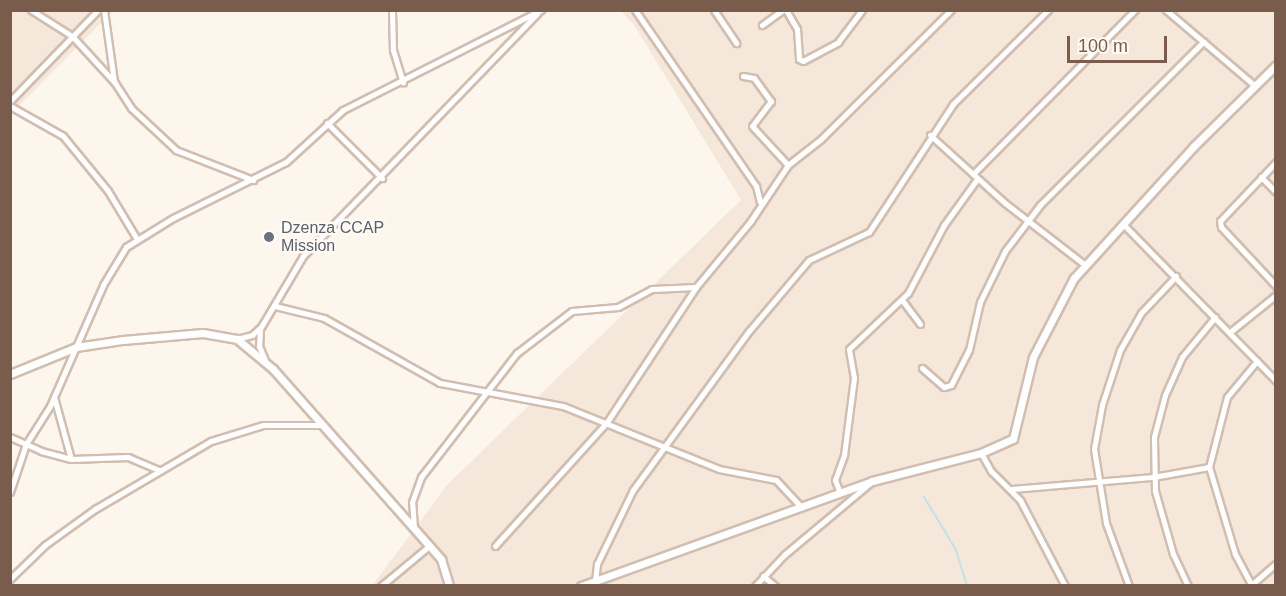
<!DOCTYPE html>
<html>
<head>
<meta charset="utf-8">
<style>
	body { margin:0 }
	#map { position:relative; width:1286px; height:596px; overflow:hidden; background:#fdf6ec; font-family:Helvetica,sans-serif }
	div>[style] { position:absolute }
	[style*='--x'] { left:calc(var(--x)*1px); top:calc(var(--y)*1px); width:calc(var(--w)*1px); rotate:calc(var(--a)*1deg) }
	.residential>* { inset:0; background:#f5e8da }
	.stream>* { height:2px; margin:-1px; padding:0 1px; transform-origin:1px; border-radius:1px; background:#bfe3e8 }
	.roads { filter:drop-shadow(2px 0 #d1beb0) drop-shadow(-2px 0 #d1beb0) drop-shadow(0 2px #d1beb0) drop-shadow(0 -2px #d1beb0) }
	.minor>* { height:5px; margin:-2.5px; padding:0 2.5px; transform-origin:2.5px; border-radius:2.5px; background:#fff }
	.tertiary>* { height:7px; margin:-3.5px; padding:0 3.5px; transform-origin:3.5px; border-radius:3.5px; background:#fff }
	.dots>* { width:16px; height:16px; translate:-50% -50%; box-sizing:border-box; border:3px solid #fffaf3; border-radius:50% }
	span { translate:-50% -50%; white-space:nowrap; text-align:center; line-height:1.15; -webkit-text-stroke:5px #fffaf3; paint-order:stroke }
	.worship-label { font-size:16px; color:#5b616d }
	.left { translate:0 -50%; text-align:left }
	.frame { position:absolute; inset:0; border:12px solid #7a5c4d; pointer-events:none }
	.scale { position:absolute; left:1067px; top:36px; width:100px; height:27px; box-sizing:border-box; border:3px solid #7a5c4d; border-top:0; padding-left:8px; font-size:18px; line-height:21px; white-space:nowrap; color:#7a5c4d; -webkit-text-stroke:4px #fffaf3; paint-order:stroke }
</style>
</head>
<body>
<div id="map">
	<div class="residential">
		<div style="clip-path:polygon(11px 11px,113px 11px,11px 114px)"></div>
		<div style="clip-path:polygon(621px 11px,1275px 11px,1275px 585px,372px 586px,448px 484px,741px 200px,634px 25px)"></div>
	</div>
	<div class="stream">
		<div style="--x:924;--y:497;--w:62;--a:58.9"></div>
		<div style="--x:956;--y:550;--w:38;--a:73"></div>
	</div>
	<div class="roads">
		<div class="minor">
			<div style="--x:31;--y:10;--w:49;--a:32.4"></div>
			<div style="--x:72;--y:36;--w:64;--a:47.5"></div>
			<div style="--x:115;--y:83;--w:30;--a:57"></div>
			<div style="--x:131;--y:108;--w:62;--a:43"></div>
			<div style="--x:176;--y:150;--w:83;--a:21.3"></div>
			<div style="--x:104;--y:10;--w:72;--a:82"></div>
			<div style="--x:392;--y:10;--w:40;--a:88.6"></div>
			<div style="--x:393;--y:50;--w:34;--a:73"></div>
			<div style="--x:635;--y:10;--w:214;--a:55.5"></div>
			<div style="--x:756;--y:186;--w:16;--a:76"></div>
			<div style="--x:714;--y:10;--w:40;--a:56"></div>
			<div style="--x:786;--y:10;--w:22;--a:60"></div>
			<div style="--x:797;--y:29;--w:30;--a:86"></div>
			<div style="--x:799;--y:59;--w:4;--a:27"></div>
			<div style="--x:803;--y:61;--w:40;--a:-28"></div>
			<div style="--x:838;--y:42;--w:40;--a:-53"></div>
			<div style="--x:1166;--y:10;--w:116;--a:40.4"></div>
			<div style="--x:762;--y:25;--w:26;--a:-36"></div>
			<div style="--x:743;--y:76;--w:11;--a:10"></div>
			<div style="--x:754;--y:78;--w:29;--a:54"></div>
			<div style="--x:771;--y:101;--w:31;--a:127"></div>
			<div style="--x:752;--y:126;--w:53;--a:47.3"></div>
			<div style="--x:10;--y:101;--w:127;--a:-46"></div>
			<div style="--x:10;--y:106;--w:61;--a:29.5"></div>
			<div style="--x:63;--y:136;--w:71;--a:50.7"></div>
			<div style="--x:108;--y:191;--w:56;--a:58.9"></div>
			<div style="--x:327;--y:123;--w:78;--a:45"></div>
			<div style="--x:930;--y:135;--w:101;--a:42.2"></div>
			<div style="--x:1005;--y:203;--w:100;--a:37.7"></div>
			<div style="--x:1276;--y:162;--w:81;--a:133.5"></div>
			<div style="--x:1220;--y:221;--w:6;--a:81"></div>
			<div style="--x:1221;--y:227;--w:81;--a:47"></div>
			<div style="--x:973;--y:174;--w:231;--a:-45.4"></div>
			<div style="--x:1261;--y:177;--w:21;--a:45"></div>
			<div style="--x:1123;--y:224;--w:219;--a:45.7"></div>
			<div style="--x:902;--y:300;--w:30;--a:53"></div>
			<div style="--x:275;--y:306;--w:50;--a:13.8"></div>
			<div style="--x:324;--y:318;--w:133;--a:29.3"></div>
			<div style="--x:440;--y:383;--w:125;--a:10.6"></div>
			<div style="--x:563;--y:406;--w:168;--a:22"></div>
			<div style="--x:719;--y:469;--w:58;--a:10.9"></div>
			<div style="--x:776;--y:480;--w:37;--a:47"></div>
			<div style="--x:260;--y:329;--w:17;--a:93"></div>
			<div style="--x:259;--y:346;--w:15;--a:67"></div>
			<div style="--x:1230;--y:332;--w:59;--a:-38.8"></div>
			<div style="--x:237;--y:339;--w:16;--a:-15"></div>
			<div style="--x:252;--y:335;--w:12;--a:-42"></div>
			<div style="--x:261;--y:327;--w:82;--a:-59.4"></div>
			<div style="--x:303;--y:256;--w:337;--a:-46"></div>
			<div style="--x:922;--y:368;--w:29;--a:41"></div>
			<div style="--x:944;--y:387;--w:7;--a:-16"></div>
			<div style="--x:951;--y:385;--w:39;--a:-63"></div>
			<div style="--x:969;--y:350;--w:49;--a:-77.1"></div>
			<div style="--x:980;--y:302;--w:57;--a:-63.9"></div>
			<div style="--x:1005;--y:251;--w:58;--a:-52.7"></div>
			<div style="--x:1040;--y:205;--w:231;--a:-45"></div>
			<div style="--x:54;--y:397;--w:64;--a:74.7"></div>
			<div style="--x:10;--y:437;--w:34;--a:24"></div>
			<div style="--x:41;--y:451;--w:31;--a:15"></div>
			<div style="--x:71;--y:459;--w:57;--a:-2"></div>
			<div style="--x:128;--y:457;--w:34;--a:23"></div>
			<div style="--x:981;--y:453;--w:21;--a:61"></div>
			<div style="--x:991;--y:471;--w:41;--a:45"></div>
			<div style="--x:1020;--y:500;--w:97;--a:62.4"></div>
			<div style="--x:1012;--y:489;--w:142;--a:-4.9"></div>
			<div style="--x:1153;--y:477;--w:57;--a:-10.1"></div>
			<div style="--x:10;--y:492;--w:51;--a:-71.6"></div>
			<div style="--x:26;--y:444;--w:45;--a:-57.7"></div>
			<div style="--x:50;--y:406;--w:132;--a:-66.3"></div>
			<div style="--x:103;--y:285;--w:44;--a:-58.8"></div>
			<div style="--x:126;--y:247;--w:55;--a:-31.7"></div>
			<div style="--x:173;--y:218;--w:126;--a:-26.4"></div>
			<div style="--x:286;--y:162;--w:77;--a:-42.4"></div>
			<div style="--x:343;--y:110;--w:222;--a:-26.8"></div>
			<div style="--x:840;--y:493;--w:14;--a:-111"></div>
			<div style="--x:835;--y:480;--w:27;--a:-70"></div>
			<div style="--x:844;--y:455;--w:78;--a:-82.6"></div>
			<div style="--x:854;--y:378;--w:29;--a:-100"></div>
			<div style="--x:849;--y:349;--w:81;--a:-43.5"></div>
			<div style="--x:908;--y:293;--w:77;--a:-62.1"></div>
			<div style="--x:944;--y:225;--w:57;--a:-54.3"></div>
			<div style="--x:414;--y:528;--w:26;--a:-94"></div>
			<div style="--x:412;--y:502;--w:27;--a:-70"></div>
			<div style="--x:421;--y:477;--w:157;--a:-52.3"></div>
			<div style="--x:517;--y:353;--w:69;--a:-37.4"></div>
			<div style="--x:572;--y:311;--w:46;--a:-5"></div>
			<div style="--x:618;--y:307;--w:38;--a:-28"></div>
			<div style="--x:652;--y:289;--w:44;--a:-2.6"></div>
			<div style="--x:495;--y:546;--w:167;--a:-47.9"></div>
			<div style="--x:607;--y:422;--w:162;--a:-56.6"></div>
			<div style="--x:696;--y:287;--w:85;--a:-50.3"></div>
			<div style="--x:750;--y:222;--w:69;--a:-56.3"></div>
			<div style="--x:788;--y:165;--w:42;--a:-38.2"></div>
			<div style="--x:821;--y:139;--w:183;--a:-44.8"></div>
			<div style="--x:763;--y:576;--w:16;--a:40"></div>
			<div style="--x:10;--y:579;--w:49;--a:-44.2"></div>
			<div style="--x:45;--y:545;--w:62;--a:-35.8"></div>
			<div style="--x:95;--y:509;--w:134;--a:-30.4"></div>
			<div style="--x:211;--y:441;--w:54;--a:-17.1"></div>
			<div style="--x:263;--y:425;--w:57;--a:0"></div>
			<div style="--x:595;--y:581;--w:17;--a:-83"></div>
			<div style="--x:597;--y:564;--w:82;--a:-64.1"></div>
			<div style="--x:633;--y:490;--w:197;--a:-53.9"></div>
			<div style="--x:749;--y:331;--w:93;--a:-49.8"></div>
			<div style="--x:809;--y:260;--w:66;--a:-25"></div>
			<div style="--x:869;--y:232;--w:153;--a:-56.7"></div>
			<div style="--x:953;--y:104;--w:134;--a:-44.7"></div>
			<div style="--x:1251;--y:584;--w:34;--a:-118"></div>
			<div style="--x:1235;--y:554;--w:91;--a:-106.6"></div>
			<div style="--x:1209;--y:467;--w:72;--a:-75.6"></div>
			<div style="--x:1227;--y:397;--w:47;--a:-50.2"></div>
			<div style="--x:381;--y:586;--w:62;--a:-39.8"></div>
			<div style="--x:755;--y:586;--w:42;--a:-46.9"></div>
			<div style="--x:784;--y:555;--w:112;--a:-39.9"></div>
			<div style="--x:1129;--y:586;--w:67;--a:-110.1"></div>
			<div style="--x:1106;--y:523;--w:75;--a:-99.2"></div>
			<div style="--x:1094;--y:449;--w:45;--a:-79.7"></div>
			<div style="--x:1102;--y:405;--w:58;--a:-71.9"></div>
			<div style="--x:1120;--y:350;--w:43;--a:-60.4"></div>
			<div style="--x:1141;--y:313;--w:51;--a:-46.6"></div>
			<div style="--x:1188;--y:586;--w:35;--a:-115"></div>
			<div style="--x:1173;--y:554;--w:66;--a:-105.9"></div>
			<div style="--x:1155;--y:491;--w:54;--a:-91.1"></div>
			<div style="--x:1154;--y:437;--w:43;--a:-75.3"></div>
			<div style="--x:1165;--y:395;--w:42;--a:-65.9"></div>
			<div style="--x:1182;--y:357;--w:52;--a:-50.5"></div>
			<div style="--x:1250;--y:586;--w:35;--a:-41"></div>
		</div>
		<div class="tertiary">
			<div style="--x:10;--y:374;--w:71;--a:-22.2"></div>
			<div style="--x:76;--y:347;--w:48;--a:-8.5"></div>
			<div style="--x:123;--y:340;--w:80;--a:-5"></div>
			<div style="--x:203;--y:333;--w:35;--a:10"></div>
			<div style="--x:237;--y:339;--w:47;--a:39.8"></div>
			<div style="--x:273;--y:369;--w:254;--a:48.5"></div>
			<div style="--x:441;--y:559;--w:28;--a:73"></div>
			<div style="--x:581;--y:586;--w:309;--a:-19.8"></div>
			<div style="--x:872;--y:481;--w:113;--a:-14.4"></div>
			<div style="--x:981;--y:453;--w:35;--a:-24"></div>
			<div style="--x:1013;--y:439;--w:84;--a:-76.3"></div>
			<div style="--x:1033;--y:357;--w:89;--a:-62.6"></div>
			<div style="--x:1074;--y:278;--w:178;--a:-47.7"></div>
			<div style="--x:1194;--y:146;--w:115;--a:-44.6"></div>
		</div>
	</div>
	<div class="dots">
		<div style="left:269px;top:237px;background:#6b7280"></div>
	</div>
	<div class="worship-label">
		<span class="left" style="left:281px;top:237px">Dzenza CCAP<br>Mission</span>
	</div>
	<div class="frame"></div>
	<div class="scale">100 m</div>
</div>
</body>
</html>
